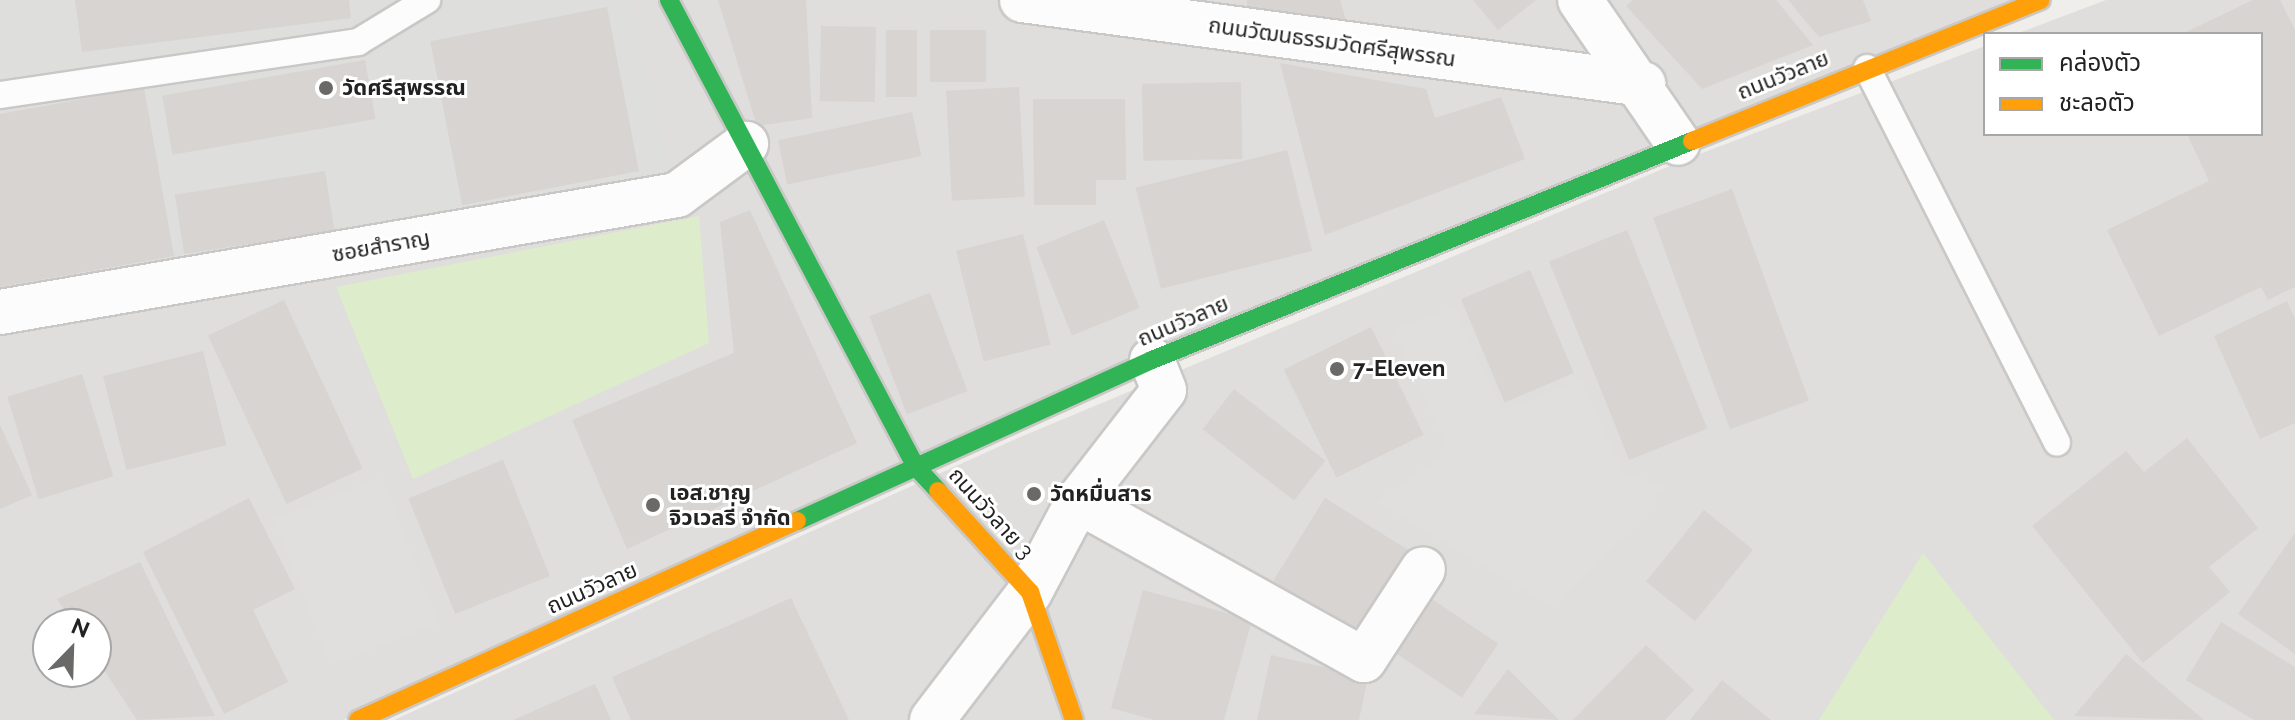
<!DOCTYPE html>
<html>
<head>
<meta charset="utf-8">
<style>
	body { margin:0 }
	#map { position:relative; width:2295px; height:720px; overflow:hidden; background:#f0eeeb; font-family:Raleway,"Noto Sans Thai",sans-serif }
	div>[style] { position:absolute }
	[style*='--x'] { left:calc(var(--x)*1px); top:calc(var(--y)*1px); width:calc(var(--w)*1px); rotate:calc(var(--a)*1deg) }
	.residential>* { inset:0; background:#dfdedc }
	.religious>* { inset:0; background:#dededc }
	.grass>* { inset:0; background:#ddeccb }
	.parking>* { inset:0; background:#e0dfde; transform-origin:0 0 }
	.building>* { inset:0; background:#d7d4d2; transform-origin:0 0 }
	.roads { filter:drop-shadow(2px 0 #c9c8c7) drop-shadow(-2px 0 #c9c8c7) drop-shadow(0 2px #c9c8c7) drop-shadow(0 -2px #c9c8c7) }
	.lane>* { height:26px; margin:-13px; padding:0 13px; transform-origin:13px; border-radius:13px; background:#fdfcfc }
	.street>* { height:44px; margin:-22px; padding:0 22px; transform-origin:22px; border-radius:22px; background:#fdfcfc }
	.fast>* { height:18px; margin:-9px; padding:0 9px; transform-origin:9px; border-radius:9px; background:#30b455 }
	.slow>* { height:18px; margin:-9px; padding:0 9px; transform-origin:9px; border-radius:9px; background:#ff9f0a }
	.dots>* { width:22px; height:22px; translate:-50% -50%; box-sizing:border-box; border:4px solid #fff; border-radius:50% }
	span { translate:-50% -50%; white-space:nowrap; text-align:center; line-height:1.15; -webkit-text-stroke:6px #fff; paint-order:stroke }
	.street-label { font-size:22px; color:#222 }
	.poi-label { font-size:22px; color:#222; font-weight:700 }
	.left { translate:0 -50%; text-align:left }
	.legend { position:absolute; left:1983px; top:32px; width:280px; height:104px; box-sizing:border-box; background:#fff; border:2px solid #a7a7a7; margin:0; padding:10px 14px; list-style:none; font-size:24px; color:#222 }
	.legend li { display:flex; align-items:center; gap:16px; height:40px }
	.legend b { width:40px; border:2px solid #a7a7a7 }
	.north { position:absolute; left:32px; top:608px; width:80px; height:80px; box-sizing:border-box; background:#fff; border:2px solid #a7a7a7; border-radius:50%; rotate:23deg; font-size:22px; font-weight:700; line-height:32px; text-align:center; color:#222 }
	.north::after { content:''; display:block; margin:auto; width:28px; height:36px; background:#6a6968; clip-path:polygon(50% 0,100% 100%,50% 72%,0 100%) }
</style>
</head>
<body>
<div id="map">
	<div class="residential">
		<div style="clip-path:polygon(evenodd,0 0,2010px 0,343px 720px,0 720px,0 0,48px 624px,96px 624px,96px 672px,48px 672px,48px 624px)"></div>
		<div style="clip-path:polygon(2106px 0,2295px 0,2295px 720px,394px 720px,1018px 438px,1689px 158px,1985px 46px,1985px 134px,2261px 134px,2261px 34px,2016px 34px)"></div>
	</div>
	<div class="religious">
		<div style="clip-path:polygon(0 0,631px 0,671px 175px,0 294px)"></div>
	</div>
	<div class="grass">
		<div style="clip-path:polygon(699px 216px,709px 343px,413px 479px,336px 287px)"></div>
		<div style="clip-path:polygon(1923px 553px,2054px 720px,1819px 720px)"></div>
	</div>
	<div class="parking">
		<div style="clip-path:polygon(1454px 307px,1502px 411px,1580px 380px,1624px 473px,1667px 487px,1555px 608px,1377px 502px,1449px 451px,1394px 330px)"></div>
		<div style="left:382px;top:477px;width:157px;height:116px;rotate:69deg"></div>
	</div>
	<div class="building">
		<div style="clip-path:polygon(75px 0,349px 0,351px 18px,82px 52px)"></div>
		<div style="clip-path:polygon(718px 0,806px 0,812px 118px,757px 126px)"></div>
		<div style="clip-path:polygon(1247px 0,1340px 0,1347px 24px,1247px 13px)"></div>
		<div style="clip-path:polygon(1473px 0,1536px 0,1498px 30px)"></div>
		<div style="clip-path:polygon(1633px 0,1776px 0,1813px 45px,1702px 89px,1626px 6px)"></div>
		<div style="clip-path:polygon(1788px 0,1863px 0,1871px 21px,1819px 37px)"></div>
		<div style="clip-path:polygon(2253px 0,2280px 0,2295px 30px,2295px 287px,2268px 300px,2261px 287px,2159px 336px,2107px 230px,2209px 181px,2187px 134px,2261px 134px,2261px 34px,2182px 34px)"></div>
		<div style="left:607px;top:7px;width:167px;height:180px;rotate:79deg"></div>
		<div style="left:821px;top:26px;width:55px;height:75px;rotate:1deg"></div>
		<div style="left:886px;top:30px;width:31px;height:67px"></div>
		<div style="left:930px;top:30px;width:56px;height:52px"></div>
		<div style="left:365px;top:60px;width:60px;height:206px;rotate:80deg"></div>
		<div style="clip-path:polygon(1280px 63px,1426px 89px,1435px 118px,1501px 97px,1525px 159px,1325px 235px)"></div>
		<div style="left:1241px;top:82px;width:77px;height:99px;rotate:89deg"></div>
		<div style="left:1019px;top:87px;width:110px;height:73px;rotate:87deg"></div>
		<div style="clip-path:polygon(144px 88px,174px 256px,0 287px,0 114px)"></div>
		<div style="clip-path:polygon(1033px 99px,1125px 99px,1126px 180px,1096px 180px,1096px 205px,1034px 205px)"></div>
		<div style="left:912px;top:112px;width:45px;height:137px;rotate:78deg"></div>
		<div style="left:1287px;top:150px;width:104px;height:156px;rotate:76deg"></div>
		<div style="left:325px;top:171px;width:60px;height:152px;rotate:81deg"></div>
		<div style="left:1732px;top:189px;width:225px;height:84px;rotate:70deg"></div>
		<div style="clip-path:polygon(750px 210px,857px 443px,627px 549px,572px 420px,734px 353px,720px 222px)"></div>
		<div style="left:1104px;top:220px;width:95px;height:73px;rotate:68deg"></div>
		<div style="left:1627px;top:230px;width:214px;height:84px;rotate:68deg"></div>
		<div style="left:1023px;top:234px;width:114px;height:69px;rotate:76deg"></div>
		<div style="left:1530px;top:270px;width:112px;height:75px;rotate:67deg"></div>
		<div style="left:930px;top:293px;width:105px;height:65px;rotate:69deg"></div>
		<div style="left:284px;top:300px;width:186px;height:84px;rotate:65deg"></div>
		<div style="clip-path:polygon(2287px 301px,2295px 319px,2295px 423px,2260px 439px,2214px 336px)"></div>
		<div style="left:1371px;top:327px;width:120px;height:97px;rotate:64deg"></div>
		<div style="left:203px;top:351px;width:97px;height:103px;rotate:76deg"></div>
		<div style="left:82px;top:374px;width:107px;height:78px;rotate:73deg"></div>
		<div style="left:1234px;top:389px;width:116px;height:51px;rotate:38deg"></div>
		<div style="clip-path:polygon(0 425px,32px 495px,0 509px)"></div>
		<div style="clip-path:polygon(2187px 438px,2258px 528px,2209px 567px,2230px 592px,2143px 663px,2032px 526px,2126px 451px,2144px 472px)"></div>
		<div style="left:503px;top:460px;width:125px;height:102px;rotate:68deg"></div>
		<div style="clip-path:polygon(249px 498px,295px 589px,253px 610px,288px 682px,224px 714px,143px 552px)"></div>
		<div style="left:1325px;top:498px;width:102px;height:100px;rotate:32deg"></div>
		<div style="left:1704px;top:510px;width:63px;height:92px;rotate:39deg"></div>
		<div style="clip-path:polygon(2295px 533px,2295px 654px,2238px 614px)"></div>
		<div style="clip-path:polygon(140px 562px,215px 716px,137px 720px,96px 658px,96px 624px,74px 624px,57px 599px)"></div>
		<div style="clip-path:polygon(1143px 590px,1252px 620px,1224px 720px,1154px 720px,1111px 708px)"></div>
		<div style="left:1426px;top:595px;width:87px;height:65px;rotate:34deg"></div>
		<div style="clip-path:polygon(791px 598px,849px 720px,631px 720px,612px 677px)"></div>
		<div style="clip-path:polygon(2221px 622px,2295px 667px,2295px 720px,2254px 720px,2186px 680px)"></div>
		<div style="clip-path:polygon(1646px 645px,1694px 690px,1665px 720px,1573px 720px)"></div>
		<div style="clip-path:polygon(2126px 654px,2204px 720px,2074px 716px)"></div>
		<div style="clip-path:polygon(1271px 655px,1368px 677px,1359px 720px,1257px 720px)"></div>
		<div style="clip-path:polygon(1508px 669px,1559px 720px,1474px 714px)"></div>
		<div style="clip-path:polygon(1722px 680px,1771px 720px,1690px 720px)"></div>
		<div style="clip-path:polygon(595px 684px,611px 720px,513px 720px)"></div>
	</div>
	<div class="roads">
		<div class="lane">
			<div style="--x:1867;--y:68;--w:420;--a:63.1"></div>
			<div style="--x:0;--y:95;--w:362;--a:-8.4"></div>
			<div style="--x:358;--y:42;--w:81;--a:-31.3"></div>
		</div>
		<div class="street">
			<div style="--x:1022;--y:0;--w:627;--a:7.7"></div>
			<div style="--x:1580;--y:0;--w:173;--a:55.6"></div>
			<div style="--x:0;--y:312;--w:687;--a:-9.81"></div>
			<div style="--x:677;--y:195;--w:86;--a:-36.5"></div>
			<div style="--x:1078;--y:501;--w:327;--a:29.1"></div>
			<div style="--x:1364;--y:660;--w:108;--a:-57"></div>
			<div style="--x:932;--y:720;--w:161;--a:-52.6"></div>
			<div style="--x:1030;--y:592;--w:103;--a:-62.2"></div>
			<div style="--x:1078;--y:501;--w:140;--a:-52.2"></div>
			<div style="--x:1164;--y:390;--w:32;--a:-112"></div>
		</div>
		<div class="fast">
			<div style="--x:669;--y:0;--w:528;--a:62.13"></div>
			<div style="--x:916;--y:467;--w:33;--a:47"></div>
			<div style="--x:797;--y:521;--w:390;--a:-24.4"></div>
			<div style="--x:1152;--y:360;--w:583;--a:-22.08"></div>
		</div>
		<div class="slow">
			<div style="--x:1692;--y:141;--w:376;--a:-22"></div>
			<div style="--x:938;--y:491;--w:137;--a:47.7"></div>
			<div style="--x:1030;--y:592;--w:135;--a:71"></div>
			<div style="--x:358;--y:720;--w:482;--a:-24.4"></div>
		</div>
	</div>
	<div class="dots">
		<div style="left:326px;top:88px;background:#6a6968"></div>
		<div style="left:1337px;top:369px;background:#6a6968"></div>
		<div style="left:1034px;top:494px;background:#6a6968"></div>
		<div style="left:653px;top:505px;background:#6a6968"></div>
	</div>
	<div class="street-label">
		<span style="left:1332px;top:42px;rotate:8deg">ถนนวัฒนธรรมวัดศรีสุพรรณ</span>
		<span style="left:1783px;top:75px;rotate:-22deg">ถนนวัวลาย</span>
		<span style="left:381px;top:246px;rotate:-10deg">ซอยสำราญ</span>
		<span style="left:1183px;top:321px;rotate:-23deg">ถนนวัวลาย</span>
		<span style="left:991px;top:513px;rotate:48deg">ถนนวัวลาย 3</span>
		<span style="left:592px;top:588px;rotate:-24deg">ถนนวัวลาย</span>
	</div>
	<div class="poi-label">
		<span class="left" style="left:342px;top:88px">วัดศรีสุพรรณ</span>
		<span class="left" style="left:1353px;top:369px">7-Eleven</span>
		<span class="left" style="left:669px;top:505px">เอส.ชาญ<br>จิวเวลรี่ จำกัด</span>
		<span class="left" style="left:1050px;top:494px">วัดหมื่นสาร</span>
	</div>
	<ul class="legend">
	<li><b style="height:10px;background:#30b455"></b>คล่องตัว</li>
	<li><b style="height:10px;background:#ff9f0a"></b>ชะลอตัว</li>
	</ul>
	<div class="north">N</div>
</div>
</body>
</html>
